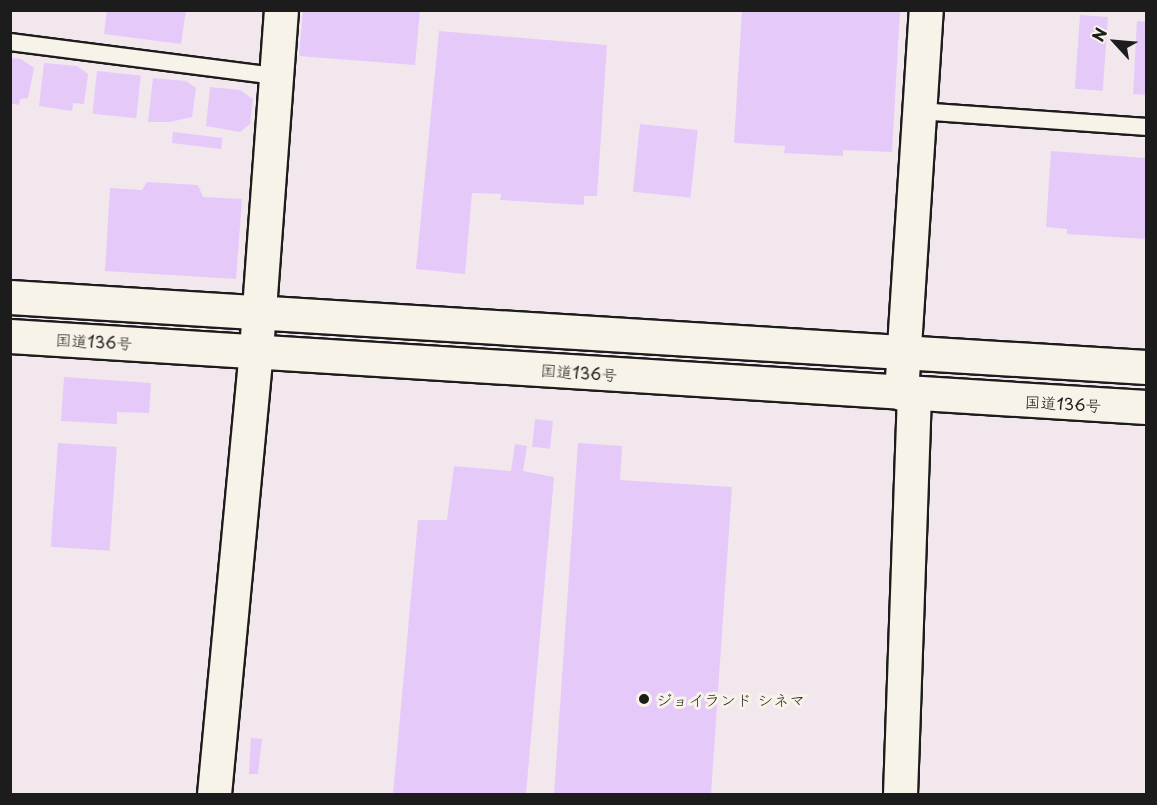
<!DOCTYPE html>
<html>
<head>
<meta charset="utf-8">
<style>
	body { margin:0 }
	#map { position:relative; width:1157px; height:805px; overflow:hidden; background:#f2e7ed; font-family:"Playpen Sans","Klee One",sans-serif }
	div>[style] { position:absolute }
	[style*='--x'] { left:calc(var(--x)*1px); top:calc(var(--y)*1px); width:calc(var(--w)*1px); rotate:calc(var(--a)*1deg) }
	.building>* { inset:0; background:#e5caf9; transform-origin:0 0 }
	.roads { filter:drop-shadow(2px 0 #1c1c1c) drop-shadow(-2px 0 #1c1c1c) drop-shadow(0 2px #1c1c1c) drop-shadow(0 -2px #1c1c1c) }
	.lane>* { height:16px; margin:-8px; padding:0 8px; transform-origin:8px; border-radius:8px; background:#f7f3e8 }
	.street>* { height:33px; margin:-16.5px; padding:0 16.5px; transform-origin:16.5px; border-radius:16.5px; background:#f7f3e8 }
	.highway>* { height:33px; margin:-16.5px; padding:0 16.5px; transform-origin:16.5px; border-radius:16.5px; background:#f7f3e8 }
	.dots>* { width:16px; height:16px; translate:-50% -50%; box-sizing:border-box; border:3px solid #f7f3e8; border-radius:50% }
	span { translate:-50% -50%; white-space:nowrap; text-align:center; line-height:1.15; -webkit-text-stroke:6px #f7f3e8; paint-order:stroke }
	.street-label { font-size:16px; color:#1c1c1c }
	.poi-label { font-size:16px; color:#1c1c1c }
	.left { translate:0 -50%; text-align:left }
	.frame { position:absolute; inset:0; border:12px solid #1c1c1c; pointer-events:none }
	.north { position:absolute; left:1085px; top:12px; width:60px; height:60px; -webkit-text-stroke:4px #f7f3e8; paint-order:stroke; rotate:296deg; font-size:16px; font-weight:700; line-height:24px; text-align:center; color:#1c1c1c }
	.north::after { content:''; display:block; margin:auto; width:21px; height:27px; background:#1c1c1c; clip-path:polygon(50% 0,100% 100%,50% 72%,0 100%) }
</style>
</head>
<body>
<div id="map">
	<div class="building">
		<div style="clip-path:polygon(107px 10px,186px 10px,181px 44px,104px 34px)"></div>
		<div style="clip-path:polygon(303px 10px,420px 10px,415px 65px,299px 56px)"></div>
		<div style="clip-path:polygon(742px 10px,900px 10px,892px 152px,843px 150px,843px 156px,784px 153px,785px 146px,734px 143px)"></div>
		<div style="left:1080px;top:15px;width:28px;height:74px;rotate:4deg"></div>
		<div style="clip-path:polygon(1137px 21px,1146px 22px,1146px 95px,1133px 94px)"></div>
		<div style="clip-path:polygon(439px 31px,607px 45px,597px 196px,584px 196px,584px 205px,500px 200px,501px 194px,472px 193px,465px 274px,416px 269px)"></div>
		<div style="clip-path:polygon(10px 58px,21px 59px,34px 68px,28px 98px,20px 99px,19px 105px,10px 103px)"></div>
		<div style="clip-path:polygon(44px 63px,77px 66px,88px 74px,84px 104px,73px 103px,72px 111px,39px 106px)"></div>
		<div style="left:97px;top:71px;width:44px;height:43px;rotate:6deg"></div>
		<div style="clip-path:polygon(153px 78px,186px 81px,196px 88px,192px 117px,170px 122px,148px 122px)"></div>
		<div style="clip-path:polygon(210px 87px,240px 90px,253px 99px,250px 124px,240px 132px,206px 126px)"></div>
		<div style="left:640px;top:124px;width:58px;height:68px;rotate:6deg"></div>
		<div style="left:173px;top:132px;width:50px;height:11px;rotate:7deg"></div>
		<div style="clip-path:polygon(1051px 151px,1146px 158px,1146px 239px,1067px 234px,1067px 229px,1046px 227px)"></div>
		<div style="clip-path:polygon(147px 182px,198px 185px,203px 197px,242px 199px,236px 279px,105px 271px,110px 188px,142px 190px)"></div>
		<div style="clip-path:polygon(64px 377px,151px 383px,149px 413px,117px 412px,117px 424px,61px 421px)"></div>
		<div style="left:535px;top:419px;width:18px;height:28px;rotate:6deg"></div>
		<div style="left:58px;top:443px;width:59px;height:104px;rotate:4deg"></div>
		<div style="clip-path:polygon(578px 443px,622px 446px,620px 480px,732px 487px,711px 794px,554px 794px)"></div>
		<div style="clip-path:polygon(515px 444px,527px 446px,523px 471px,554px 477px,526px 794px,393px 794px,418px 520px,447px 520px,454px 466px,511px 471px)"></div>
		<div style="clip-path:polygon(251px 738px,262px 739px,258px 774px,249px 774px)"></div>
	</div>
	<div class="roads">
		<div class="lane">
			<div style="--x:10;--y:42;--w:268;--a:7.3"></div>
			<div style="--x:919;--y:111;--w:228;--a:4"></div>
		</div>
		<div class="street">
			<div style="--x:901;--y:393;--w:384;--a:-86.3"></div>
			<div style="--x:214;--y:794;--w:446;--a:-84.6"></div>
			<div style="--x:256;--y:350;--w:341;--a:-85.8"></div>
			<div style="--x:900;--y:794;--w:400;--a:-88"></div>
		</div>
		<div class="highway">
			<div style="--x:10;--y:297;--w:1138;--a:3.53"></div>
			<div style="--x:10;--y:336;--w:1138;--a:3.58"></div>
		</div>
	</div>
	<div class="dots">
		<div style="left:644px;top:699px;background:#1c1c1c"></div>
	</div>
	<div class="street-label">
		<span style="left:94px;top:341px;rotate:3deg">国道136号</span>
		<span style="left:579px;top:372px;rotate:4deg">国道136号</span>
		<span style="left:1063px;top:403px;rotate:3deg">国道136号</span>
	</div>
	<div class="poi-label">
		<span class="left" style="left:656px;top:699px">ジョイランド シネマ</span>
	</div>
	<div class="frame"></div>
	<div class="north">N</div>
</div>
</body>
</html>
